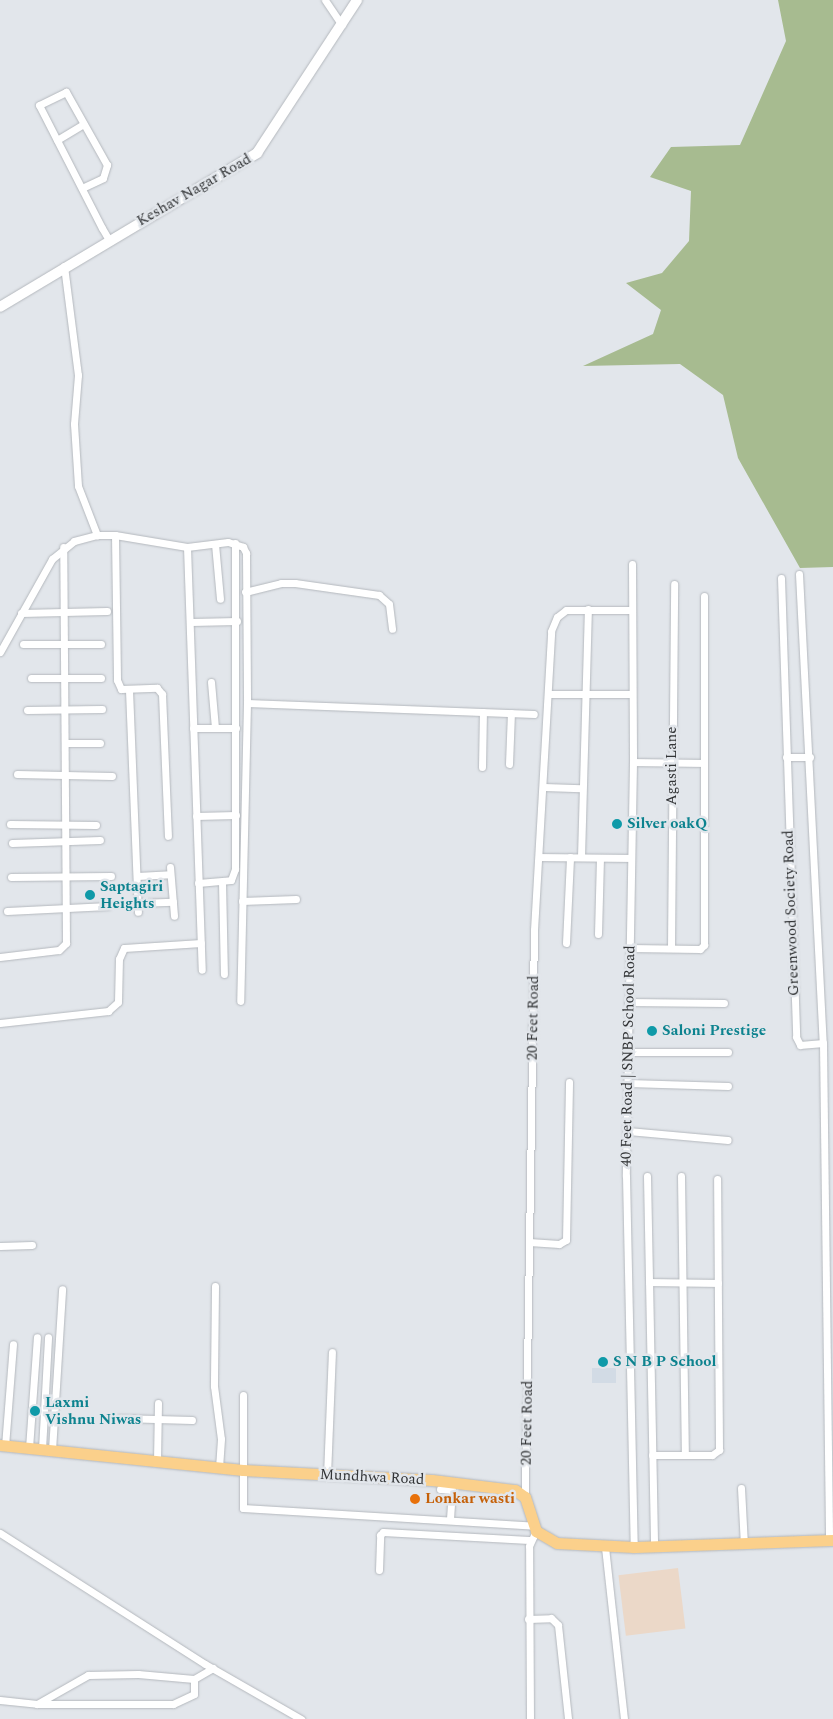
<!DOCTYPE html>
<html>
<head>
<meta charset="utf-8">
<style>
  body { margin:0 }
  #map { position:relative; width:833px; height:1719px; overflow:hidden; background:#e2e6eb; font-family:Spectral,serif }
  div>[style] { position:absolute }
  [style*='--x'] { left:calc(var(--x)*1px); top:calc(var(--y)*1px); width:calc(var(--w)*1px); rotate:calc(var(--a)*1deg) }
  .commercial>* { inset:0; background:#ebd8c8; transform-origin:0 0 }
  .built>* { inset:0; background:#d2dbe5; transform-origin:0 0 }
  .green>* { inset:0; background:#a7bb90 }
  .roads { filter:drop-shadow(0 0 1px #b4b8bd) drop-shadow(0 0 1px #b4b8bd) }
  .street>* { height:7px; margin:-3.5px; padding:0 3.5px; transform-origin:3.5px; border-radius:3.5px; background:#fff }
  .secondary>* { height:10px; margin:-5px; padding:0 5px; transform-origin:5px; border-radius:5px; background:#fff }
  .primary>* { height:11px; margin:-5.5px; padding:0 5.5px; transform-origin:5.5px; border-radius:5.5px; background:#fbd08b }
  .dots>* { width:14px; height:14px; translate:-50% -50%; box-sizing:border-box; border:2px solid #e2e6eb; border-radius:50% }
  span { translate:-50% -50%; white-space:nowrap; text-align:center; line-height:1.15; -webkit-text-stroke:5px #e2e6eb; paint-order:stroke }
  .street-label { font-size:15px; color:#323436 }
  .culture-label { font-size:15px; color:#0d838f; font-weight:700 }
  .left { translate:0 -50%; text-align:left }
  .food-label { font-size:15px; color:#c56008; font-weight:700 }
</style>
</head>
<body>
<div id="map">
  <div class="commercial">
    <i style="left:678px;top:1568px;width:61px;height:60px;rotate:83deg"></i>
  </div>
  <div class="built">
    <i style="left:592px;top:1368px;width:24px;height:15px"></i>
  </div>
  <div class="green">
    <i style="clip-path:polygon(778px 0,833px 0,833px 567px,800px 568px,738px 458px,723px 395px,680px 364px,583px 366px,653px 334px,661px 310px,626px 283px,662px 273px,689px 241px,691px 191px,650px 177px,671px 147px,740px 145px,786px 41px)"></i>
  </div>
  <div class="roads">
    <div class="street">
      <i style="--x:325;--y:0;--w:30;--a:56"></i>
      <i style="--x:57;--y:140;--w:31;--a:-31"></i>
      <i style="--x:82;--y:188;--w:23;--a:-25"></i>
      <i style="--x:103;--y:178;--w:14;--a:-73"></i>
      <i style="--x:107;--y:165;--w:84;--a:-119.3"></i>
      <i style="--x:66;--y:92;--w:30;--a:154"></i>
      <i style="--x:39;--y:105;--w:138;--a:62.9"></i>
      <i style="--x:102;--y:228;--w:14;--a:60"></i>
      <i style="--x:64;--y:266;--w:110;--a:82.7"></i>
      <i style="--x:78;--y:375;--w:49;--a:94.7"></i>
      <i style="--x:74;--y:424;--w:62;--a:86.3"></i>
      <i style="--x:78;--y:486;--w:53;--a:68.8"></i>
      <i style="--x:115;--y:535;--w:145;--a:89.2"></i>
      <i style="--x:117;--y:680;--w:10;--a:66"></i>
      <i style="--x:121;--y:689;--w:36;--a:-2"></i>
      <i style="--x:157;--y:688;--w:8;--a:50"></i>
      <i style="--x:162;--y:694;--w:142;--a:87.6"></i>
      <i style="--x:215;--y:544;--w:55;--a:84.8"></i>
      <i style="--x:187;--y:547;--w:423;--a:88"></i>
      <i style="--x:632;--y:564;--w:198;--a:89.7"></i>
      <i style="--x:633;--y:762;--w:414;--a:91"></i>
      <i style="--x:626;--y:1176;--w:371;--a:88.8"></i>
      <i style="--x:799;--y:574;--w:470;--a:87.1"></i>
      <i style="--x:823;--y:1043;--w:497;--a:89.3"></i>
      <i style="--x:781;--y:578;--w:459;--a:88.1"></i>
      <i style="--x:796;--y:1037;--w:9;--a:63"></i>
      <i style="--x:800;--y:1045;--w:23;--a:-5"></i>
      <i style="--x:245;--y:592;--w:37;--a:-14"></i>
      <i style="--x:281;--y:583;--w:14;--a:0"></i>
      <i style="--x:295;--y:583;--w:85;--a:8.1"></i>
      <i style="--x:379;--y:595;--w:13;--a:42"></i>
      <i style="--x:389;--y:604;--w:25;--a:83"></i>
      <i style="--x:21;--y:613;--w:86;--a:-1.3"></i>
      <i style="--x:191;--y:622;--w:46;--a:-1.2"></i>
      <i style="--x:23;--y:644;--w:78;--a:0"></i>
      <i style="--x:0;--y:652;--w:107;--a:-60.8"></i>
      <i style="--x:52;--y:559;--w:28;--a:-39"></i>
      <i style="--x:74;--y:541;--w:24;--a:-15"></i>
      <i style="--x:97;--y:535;--w:18;--a:0"></i>
      <i style="--x:115;--y:535;--w:73;--a:9.5"></i>
      <i style="--x:187;--y:547;--w:41;--a:-7"></i>
      <i style="--x:228;--y:542;--w:16;--a:18"></i>
      <i style="--x:243;--y:547;--w:7;--a:63"></i>
      <i style="--x:246;--y:553;--w:150;--a:89.6"></i>
      <i style="--x:247;--y:703;--w:298;--a:91.3"></i>
      <i style="--x:31;--y:678;--w:70;--a:0"></i>
      <i style="--x:211;--y:682;--w:46;--a:85"></i>
      <i style="--x:129;--y:690;--w:222;--a:87.7"></i>
      <i style="--x:548;--y:694;--w:84;--a:0"></i>
      <i style="--x:247;--y:703;--w:287;--a:2.2"></i>
      <i style="--x:27;--y:710;--w:75;--a:-0.8"></i>
      <i style="--x:193;--y:728;--w:43;--a:0"></i>
      <i style="--x:66;--y:743;--w:34;--a:0"></i>
      <i style="--x:786;--y:757;--w:24;--a:0"></i>
      <i style="--x:633;--y:762;--w:70;--a:0.8"></i>
      <i style="--x:509;--y:764;--w:51;--a:-87.8"></i>
      <i style="--x:482;--y:767;--w:55;--a:-89"></i>
      <i style="--x:17;--y:774;--w:95;--a:1.2"></i>
      <i style="--x:544;--y:787;--w:37;--a:2"></i>
      <i style="--x:196;--y:816;--w:40;--a:-1.4"></i>
      <i style="--x:10;--y:824;--w:86;--a:0.7"></i>
      <i style="--x:12;--y:843;--w:88;--a:-2"></i>
      <i style="--x:540;--y:857;--w:91;--a:0.6"></i>
      <i style="--x:581;--y:857;--w:248;--a:-88.4"></i>
      <i style="--x:170;--y:867;--w:49;--a:85.3"></i>
      <i style="--x:137;--y:876;--w:33;--a:-3"></i>
      <i style="--x:11;--y:877;--w:100;--a:-0.6"></i>
      <i style="--x:222;--y:882;--w:92;--a:88.8"></i>
      <i style="--x:198;--y:883;--w:33;--a:-5"></i>
      <i style="--x:231;--y:880;--w:12;--a:-70"></i>
      <i style="--x:235;--y:869;--w:326;--a:-90"></i>
      <i style="--x:242;--y:901;--w:54;--a:-2.1"></i>
      <i style="--x:137;--y:903;--w:36;--a:-2"></i>
      <i style="--x:7;--y:911;--w:101;--a:-2.8"></i>
      <i style="--x:598;--y:934;--w:76;--a:-88.5"></i>
      <i style="--x:566;--y:943;--w:86;--a:-87.3"></i>
      <i style="--x:630;--y:948;--w:70;--a:0.8"></i>
      <i style="--x:700;--y:949;--w:6;--a:-45"></i>
      <i style="--x:704;--y:945;--w:349;--a:-90"></i>
      <i style="--x:671;--y:948;--w:364;--a:-89.5"></i>
      <i style="--x:0;--y:957;--w:59;--a:-6.8"></i>
      <i style="--x:59;--y:950;--w:10;--a:-45"></i>
      <i style="--x:66;--y:943;--w:396;--a:-90.4"></i>
      <i style="--x:628;--y:1002;--w:96;--a:0.6"></i>
      <i style="--x:0;--y:1023;--w:109;--a:-6.3"></i>
      <i style="--x:108;--y:1011;--w:13;--a:-42"></i>
      <i style="--x:118;--y:1002;--w:43;--a:-88.7"></i>
      <i style="--x:119;--y:959;--w:12;--a:-66"></i>
      <i style="--x:124;--y:948;--w:77;--a:-3.7"></i>
      <i style="--x:629;--y:1052;--w:99;--a:0"></i>
      <i style="--x:628;--y:1083;--w:100;--a:1.7"></i>
      <i style="--x:628;--y:1131;--w:100;--a:5.1"></i>
      <i style="--x:647;--y:1176;--w:370;--a:88.9"></i>
      <i style="--x:681;--y:1176;--w:279;--a:89.2"></i>
      <i style="--x:529;--y:1242;--w:30;--a:4"></i>
      <i style="--x:559;--y:1244;--w:8;--a:-30"></i>
      <i style="--x:566;--y:1240;--w:158;--a:-88.9"></i>
      <i style="--x:0;--y:1246;--w:32;--a:-2"></i>
      <i style="--x:649;--y:1282;--w:69;--a:0.8"></i>
      <i style="--x:215;--y:1286;--w:100;--a:90.6"></i>
      <i style="--x:214;--y:1386;--w:53;--a:82.5"></i>
      <i style="--x:221;--y:1439;--w:28;--a:94"></i>
      <i style="--x:243;--y:1395;--w:113;--a:90"></i>
      <i style="--x:243;--y:1508;--w:292;--a:3.5"></i>
      <i style="--x:119;--y:1418;--w:73;--a:1.6"></i>
      <i style="--x:5;--y:1446;--w:102;--a:-85.5"></i>
      <i style="--x:29;--y:1448;--w:111;--a:-85.9"></i>
      <i style="--x:42;--y:1449;--w:112;--a:-86.9"></i>
      <i style="--x:52;--y:1450;--w:161;--a:-86.4"></i>
      <i style="--x:652;--y:1455;--w:60;--a:0"></i>
      <i style="--x:712;--y:1455;--w:9;--a:-36"></i>
      <i style="--x:719;--y:1450;--w:271;--a:-90.4"></i>
      <i style="--x:157;--y:1461;--w:58;--a:-89"></i>
      <i style="--x:327;--y:1475;--w:123;--a:-87.7"></i>
      <i style="--x:741;--y:1488;--w:57;--a:87"></i>
      <i style="--x:440;--y:1489;--w:12;--a:5"></i>
      <i style="--x:452;--y:1490;--w:30;--a:94"></i>
      <i style="--x:525;--y:1497;--w:567;--a:-89.09"></i>
      <i style="--x:534;--y:930;--w:299;--a:-86.7"></i>
      <i style="--x:551;--y:631;--w:15;--a:-67"></i>
      <i style="--x:557;--y:617;--w:11;--a:-38"></i>
      <i style="--x:566;--y:610;--w:66;--a:0"></i>
      <i style="--x:0;--y:1533;--w:243;--a:32.6"></i>
      <i style="--x:205;--y:1664;--w:111;--a:29.8"></i>
      <i style="--x:605;--y:1547;--w:173;--a:83.7"></i>
      <i style="--x:379;--y:1570;--w:35;--a:-88"></i>
      <i style="--x:380;--y:1535;--w:4;--a:-45"></i>
      <i style="--x:383;--y:1532;--w:146;--a:3.1"></i>
      <i style="--x:528;--y:1619;--w:23;--a:-2"></i>
      <i style="--x:551;--y:1618;--w:10;--a:45"></i>
      <i style="--x:558;--y:1625;--w:95;--a:83.9"></i>
      <i style="--x:0;--y:1700;--w:37;--a:6"></i>
      <i style="--x:37;--y:1704;--w:136;--a:0"></i>
      <i style="--x:173;--y:1704;--w:23;--a:-25"></i>
      <i style="--x:194;--y:1694;--w:15;--a:-90"></i>
      <i style="--x:37;--y:1704;--w:59;--a:-29.6"></i>
      <i style="--x:88;--y:1675;--w:50;--a:-1.1"></i>
      <i style="--x:138;--y:1674;--w:56;--a:5.1"></i>
      <i style="--x:194;--y:1679;--w:22;--a:-30"></i>
      <i style="--x:530;--y:1719;--w:173;--a:-90.3"></i>
      <i style="--x:529;--y:1546;--w:17;--a:-65"></i>
    </div>
    <div class="secondary">
      <i style="--x:0;--y:307;--w:300;--a:-30.9"></i>
      <i style="--x:257;--y:153;--w:183;--a:-56.8"></i>
    </div>
    <div class="primary">
      <i style="--x:0;--y:1445;--w:244;--a:5.9"></i>
      <i style="--x:243;--y:1470;--w:189;--a:3"></i>
      <i style="--x:432;--y:1480;--w:84;--a:6.9"></i>
      <i style="--x:515;--y:1490;--w:12;--a:35"></i>
      <i style="--x:525;--y:1497;--w:36;--a:72"></i>
      <i style="--x:536;--y:1531;--w:24;--a:30"></i>
      <i style="--x:557;--y:1543;--w:77;--a:3"></i>
      <i style="--x:634;--y:1547;--w:199;--a:-2"></i>
    </div>
  </div>
  <div class="dots">
    <i style="left:617px;top:824px;background:#0f9aa8"></i>
    <i style="left:90px;top:895px;background:#0f9aa8"></i>
    <i style="left:652px;top:1031px;background:#0f9aa8"></i>
    <i style="left:603px;top:1362px;background:#0f9aa8"></i>
    <i style="left:35px;top:1411px;background:#0f9aa8"></i>
    <i style="left:415px;top:1499px;background:#e8710a"></i>
  </div>
  <div class="street-label">
    <span style="left:194px;top:190px;rotate:-30deg">Keshav Nagar Road</span>
    <span style="left:672px;top:766px;rotate:-90deg">Agasti Lane</span>
    <span style="left:791px;top:913px;rotate:-92deg">Greenwood Society Road</span>
    <span style="left:533px;top:1018px;rotate:-89deg">20 Feet Road</span>
    <span style="left:628px;top:1056px;rotate:-89deg">40 Feet Road | SNBP School Road</span>
    <span style="left:527px;top:1423px;rotate:-89deg">20 Feet Road</span>
    <span style="left:372px;top:1477px;rotate:3deg">Mundhwa Road</span>
  </div>
  <div class="culture-label">
    <span class="left" style="left:627px;top:824px">Silver oakQ</span>
    <span class="left" style="left:100px;top:895px">Saptagiri<br>Heights</span>
    <span class="left" style="left:662px;top:1031px">Saloni Prestige</span>
    <span class="left" style="left:613px;top:1362px">S N B P School</span>
    <span class="left" style="left:45px;top:1411px">Laxmi<br>Vishnu Niwas</span>
  </div>
  <div class="food-label">
    <span class="left" style="left:425px;top:1499px">Lonkar wasti</span>
  </div>
</div>
</body>
</html>
